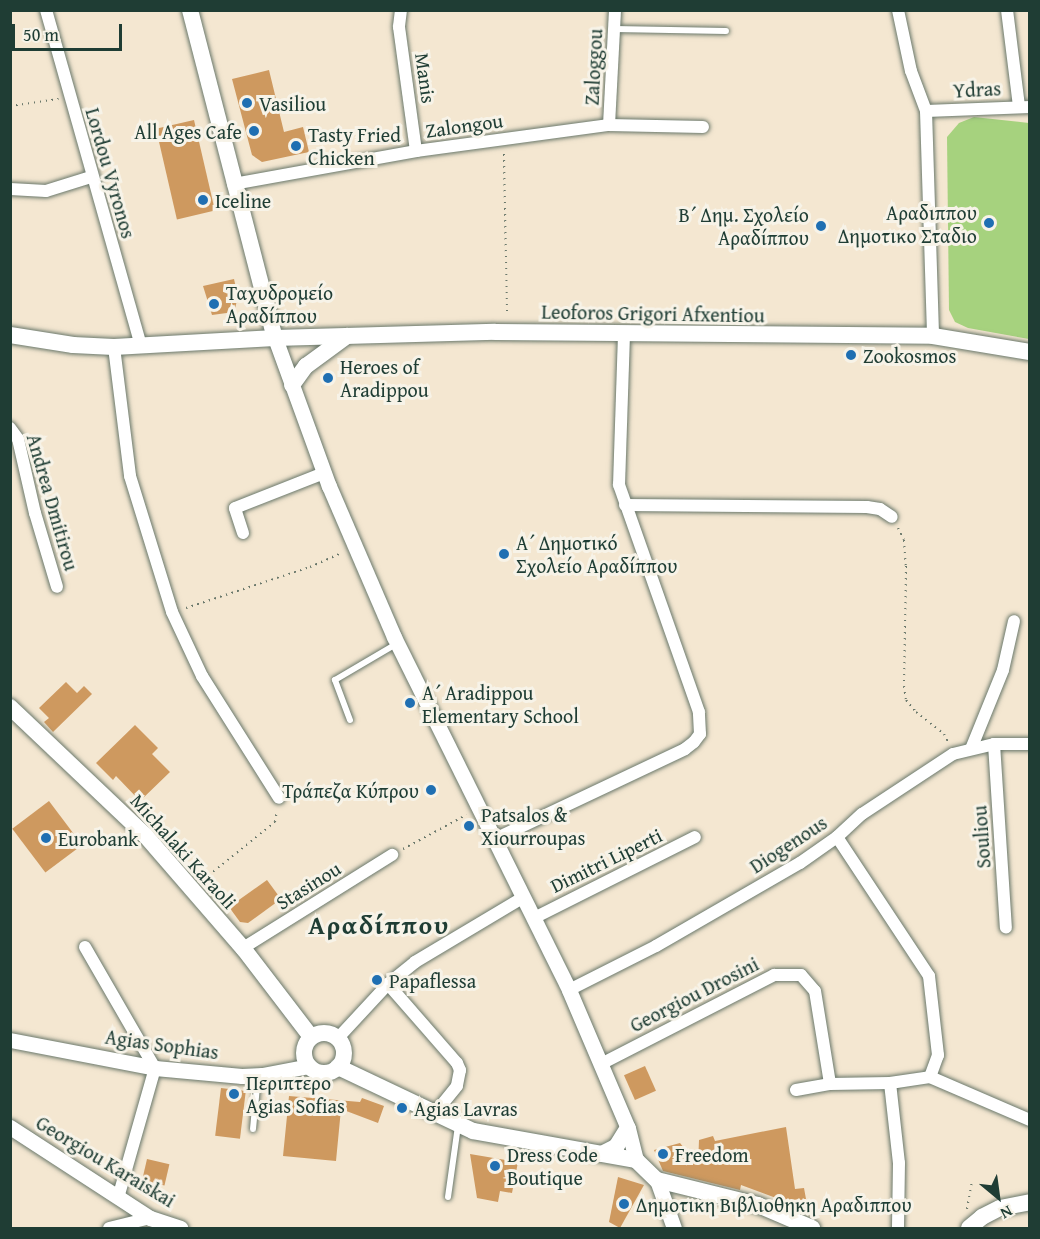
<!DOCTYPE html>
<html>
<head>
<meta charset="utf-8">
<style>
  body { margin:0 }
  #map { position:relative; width:1040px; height:1239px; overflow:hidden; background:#f4e7d1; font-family:"Gentium Book Plus",serif }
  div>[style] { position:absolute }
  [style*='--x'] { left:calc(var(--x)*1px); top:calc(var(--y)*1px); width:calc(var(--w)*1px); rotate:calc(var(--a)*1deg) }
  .green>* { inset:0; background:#a6d27e }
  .building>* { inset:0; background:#ce995f; transform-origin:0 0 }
  .path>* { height:2px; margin-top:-1px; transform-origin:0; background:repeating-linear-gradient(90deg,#6a786b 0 1.5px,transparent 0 6px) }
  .roads { filter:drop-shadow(0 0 2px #6a786b) drop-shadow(0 0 2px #6a786b) }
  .service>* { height:6px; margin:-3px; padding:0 3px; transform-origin:3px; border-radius:3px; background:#fff }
  .minor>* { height:12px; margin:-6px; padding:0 6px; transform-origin:6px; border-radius:6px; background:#fff }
  .tertiary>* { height:15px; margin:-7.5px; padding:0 7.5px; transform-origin:7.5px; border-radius:7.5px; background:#fff }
  .secondary>* { height:16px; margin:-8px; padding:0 8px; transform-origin:8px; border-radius:8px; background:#fff }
  .secondary>.ring { margin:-8px; padding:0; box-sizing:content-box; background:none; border:16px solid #fff; border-radius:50% }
  .dots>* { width:16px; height:16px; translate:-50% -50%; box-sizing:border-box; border:3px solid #f7f3e8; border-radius:50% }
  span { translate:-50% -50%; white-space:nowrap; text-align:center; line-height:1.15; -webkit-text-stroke:6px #f7f3e8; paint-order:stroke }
  .street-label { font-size:20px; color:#1f3d34 }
  .poi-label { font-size:20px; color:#1f3d34 }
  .left { translate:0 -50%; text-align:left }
  .right { translate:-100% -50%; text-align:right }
  .district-label { font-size:26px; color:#1f3d34; font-weight:700; letter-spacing:1.5px }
  .frame { position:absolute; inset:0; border:12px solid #1f3d34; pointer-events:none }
  .north { position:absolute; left:968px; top:1167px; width:60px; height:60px; -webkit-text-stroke:4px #f7f3e8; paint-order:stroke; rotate:151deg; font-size:16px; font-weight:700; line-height:24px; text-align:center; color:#1f3d34 }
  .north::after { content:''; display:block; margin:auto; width:21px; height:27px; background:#1f3d34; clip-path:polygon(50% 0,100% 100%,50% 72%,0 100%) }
  .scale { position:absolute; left:12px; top:24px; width:110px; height:27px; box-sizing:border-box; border:3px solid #1f3d34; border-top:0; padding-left:8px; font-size:18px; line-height:21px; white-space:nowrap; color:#1f3d34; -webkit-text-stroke:4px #f7f3e8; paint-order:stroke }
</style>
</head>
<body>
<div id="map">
  <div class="green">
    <i style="clip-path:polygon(974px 117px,1029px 123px,1029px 339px,968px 328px,955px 322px,949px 310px,947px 137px,959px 123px)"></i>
  </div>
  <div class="building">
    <i style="clip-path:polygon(269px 70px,284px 132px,303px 127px,309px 152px,262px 162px,252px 155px,232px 79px)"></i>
    <i style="left:194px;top:120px;width:93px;height:39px;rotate:77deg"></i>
    <i style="clip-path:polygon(234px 279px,238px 297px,234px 312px,212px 315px,203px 286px)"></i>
    <i style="clip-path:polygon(66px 682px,77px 693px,84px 686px,92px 694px,53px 732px,44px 722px,49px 718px,39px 708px)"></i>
    <i style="clip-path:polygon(135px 725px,158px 748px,152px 754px,170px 772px,140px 801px,116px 776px,113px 780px,96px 763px)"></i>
    <i style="left:49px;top:801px;width:55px;height:46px;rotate:53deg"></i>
    <i style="clip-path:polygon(267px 880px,281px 899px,248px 923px,240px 922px,229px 907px)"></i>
    <i style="left:645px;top:1066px;width:27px;height:23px;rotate:66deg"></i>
    <i style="left:221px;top:1088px;width:25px;height:48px;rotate:7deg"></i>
    <i style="clip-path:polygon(289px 1096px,360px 1102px,362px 1098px,384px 1106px,378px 1123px,341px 1109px,336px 1161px,283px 1156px)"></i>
    <i style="clip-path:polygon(786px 1127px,795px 1189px,804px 1188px,808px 1210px,741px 1185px,740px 1190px,663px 1171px,654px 1150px,680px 1143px,698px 1165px,699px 1140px,713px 1136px,715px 1141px)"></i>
    <i style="clip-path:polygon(470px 1154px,518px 1162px,512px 1193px,500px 1191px,498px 1202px,477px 1198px)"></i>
    <i style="left:147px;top:1159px;width:23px;height:22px;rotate:13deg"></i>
    <i style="clip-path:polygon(618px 1177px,644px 1185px,620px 1228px,609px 1222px)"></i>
  </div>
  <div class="path">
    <i style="--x:10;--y:106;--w:49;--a:-8.3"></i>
    <i style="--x:504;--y:154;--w:162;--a:88.9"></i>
    <i style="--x:898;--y:528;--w:13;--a:63"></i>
    <i style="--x:904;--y:540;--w:26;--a:86"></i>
    <i style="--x:906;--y:566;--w:120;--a:91"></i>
    <i style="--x:904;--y:686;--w:14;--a:82"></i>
    <i style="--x:906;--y:700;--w:16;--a:50"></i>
    <i style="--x:916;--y:712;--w:36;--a:38"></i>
    <i style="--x:944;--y:734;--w:9;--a:63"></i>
    <i style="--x:186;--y:608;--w:131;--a:-18.3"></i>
    <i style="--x:310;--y:567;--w:35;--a:-24"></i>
    <i style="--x:403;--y:849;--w:72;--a:-28.4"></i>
    <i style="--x:204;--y:879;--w:91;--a:-38.8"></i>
    <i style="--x:275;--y:822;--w:11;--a:-80"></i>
    <i style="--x:967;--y:1209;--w:27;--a:-80"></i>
  </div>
  <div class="roads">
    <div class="service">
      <i style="--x:614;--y:29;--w:112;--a:1"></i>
      <i style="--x:350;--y:720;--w:43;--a:-110.6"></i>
      <i style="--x:335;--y:680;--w:71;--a:-30.5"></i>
      <i style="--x:253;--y:1129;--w:53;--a:-84.6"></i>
      <i style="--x:448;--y:1197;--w:72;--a:-82"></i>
    </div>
    <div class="minor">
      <i style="--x:46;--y:10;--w:349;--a:74.2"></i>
      <i style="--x:401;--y:10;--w:17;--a:97"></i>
      <i style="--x:399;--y:27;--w:125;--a:82.2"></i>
      <i style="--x:898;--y:10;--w:62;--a:78"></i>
      <i style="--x:911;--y:71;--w:43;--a:69.4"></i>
      <i style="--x:926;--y:111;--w:225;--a:88.2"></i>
      <i style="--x:1007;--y:10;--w:97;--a:82.9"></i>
      <i style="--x:926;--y:111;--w:104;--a:-2.2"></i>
      <i style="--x:609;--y:125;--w:115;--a:-87"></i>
      <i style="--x:233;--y:184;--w:186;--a:-10.2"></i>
      <i style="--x:416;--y:151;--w:195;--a:-7.7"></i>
      <i style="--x:609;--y:125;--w:94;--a:1.2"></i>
      <i style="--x:10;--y:189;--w:36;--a:3"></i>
      <i style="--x:46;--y:191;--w:47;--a:-17.3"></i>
      <i style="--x:114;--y:347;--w:130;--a:82.9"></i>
      <i style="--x:130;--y:476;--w:142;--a:72.8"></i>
      <i style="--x:172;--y:612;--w:71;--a:64.9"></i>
      <i style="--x:202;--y:676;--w:144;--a:57.7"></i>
      <i style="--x:10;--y:428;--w:14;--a:54"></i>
      <i style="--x:18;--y:439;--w:76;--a:77.1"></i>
      <i style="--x:35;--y:513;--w:77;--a:73.4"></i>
      <i style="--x:625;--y:505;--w:242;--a:0.5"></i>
      <i style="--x:867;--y:507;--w:13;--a:9"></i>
      <i style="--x:880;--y:509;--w:14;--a:34"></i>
      <i style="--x:243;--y:533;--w:26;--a:-108"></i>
      <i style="--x:235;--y:508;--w:96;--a:-21.5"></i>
      <i style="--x:994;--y:744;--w:184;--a:86.3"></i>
      <i style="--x:971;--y:749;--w:85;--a:-67.9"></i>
      <i style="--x:1003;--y:670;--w:50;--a:-77.3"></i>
      <i style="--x:837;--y:837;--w:167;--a:56.5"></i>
      <i style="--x:929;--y:976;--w:80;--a:83.5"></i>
      <i style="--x:938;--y:1055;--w:23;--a:110"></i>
      <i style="--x:495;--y:839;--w:210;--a:-25.3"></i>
      <i style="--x:685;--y:749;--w:11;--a:-38"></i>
      <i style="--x:694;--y:742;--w:10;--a:-53"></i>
      <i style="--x:700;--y:734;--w:22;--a:-93"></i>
      <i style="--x:699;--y:712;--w:241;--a:-109.4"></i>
      <i style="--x:619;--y:485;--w:152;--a:-88.1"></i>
      <i style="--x:534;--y:918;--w:180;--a:-26.7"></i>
      <i style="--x:85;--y:947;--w:140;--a:60"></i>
      <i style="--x:155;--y:1068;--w:135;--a:105.9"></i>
      <i style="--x:243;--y:948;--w:176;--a:-32"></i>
      <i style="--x:388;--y:984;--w:105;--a:48.9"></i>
      <i style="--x:457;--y:1063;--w:8;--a:67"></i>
      <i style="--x:460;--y:1070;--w:16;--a:101"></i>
      <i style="--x:457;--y:1086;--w:36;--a:129"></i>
      <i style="--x:569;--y:990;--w:97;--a:-26.8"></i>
      <i style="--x:656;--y:946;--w:166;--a:-30"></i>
      <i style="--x:800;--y:863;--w:45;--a:-35.1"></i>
      <i style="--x:837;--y:837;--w:34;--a:-43"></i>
      <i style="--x:862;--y:814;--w:109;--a:-33.4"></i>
      <i style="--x:953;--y:754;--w:42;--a:-13.7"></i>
      <i style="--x:994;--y:744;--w:36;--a:0"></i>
      <i style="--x:338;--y:1038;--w:74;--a:-47.2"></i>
      <i style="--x:388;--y:984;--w:35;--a:-39"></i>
      <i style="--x:415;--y:962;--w:127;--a:-30.8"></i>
      <i style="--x:601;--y:1064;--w:195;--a:-27.2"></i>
      <i style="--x:774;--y:975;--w:27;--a:0"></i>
      <i style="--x:801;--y:975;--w:21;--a:49"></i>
      <i style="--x:815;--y:991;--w:94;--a:80.8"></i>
      <i style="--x:890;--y:1083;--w:81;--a:83.6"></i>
      <i style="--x:899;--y:1163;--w:65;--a:90.9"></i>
      <i style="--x:796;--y:1090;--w:35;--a:-10"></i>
      <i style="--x:830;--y:1084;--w:60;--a:-1"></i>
      <i style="--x:890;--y:1083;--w:40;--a:-8.5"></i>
      <i style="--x:930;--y:1077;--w:109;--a:23.3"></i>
      <i style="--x:109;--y:1228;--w:42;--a:-13.7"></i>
    </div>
    <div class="tertiary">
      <i style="--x:275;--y:338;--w:158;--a:70"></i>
      <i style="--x:329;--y:486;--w:164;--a:66.7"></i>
      <i style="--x:394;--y:637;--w:394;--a:63.6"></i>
      <i style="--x:569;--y:990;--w:150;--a:66.9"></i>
      <i style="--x:628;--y:1128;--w:33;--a:76"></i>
      <i style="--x:10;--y:1040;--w:148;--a:10.9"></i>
      <i style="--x:155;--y:1068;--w:87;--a:5.3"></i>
      <i style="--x:242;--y:1076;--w:20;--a:-3"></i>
      <i style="--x:262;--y:1075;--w:48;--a:-10.8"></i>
      <i style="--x:10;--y:1127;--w:167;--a:33"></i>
      <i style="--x:150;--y:1218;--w:32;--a:18"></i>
      <i style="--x:657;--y:1180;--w:51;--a:70.5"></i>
    </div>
    <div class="secondary">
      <i style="--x:190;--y:10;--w:339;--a:75.5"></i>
      <i style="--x:10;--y:335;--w:64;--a:9"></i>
      <i style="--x:73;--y:345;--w:41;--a:2.8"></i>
      <i style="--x:114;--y:347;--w:161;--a:-3.2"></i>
      <i style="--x:275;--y:338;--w:220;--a:-1.6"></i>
      <i style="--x:495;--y:332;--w:438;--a:0.5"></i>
      <i style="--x:933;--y:336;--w:98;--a:9.4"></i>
      <i style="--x:292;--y:385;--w:24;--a:-54"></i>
      <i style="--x:306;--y:366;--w:51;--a:-36.2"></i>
      <i style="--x:10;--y:707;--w:186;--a:43.5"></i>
      <i style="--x:145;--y:835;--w:150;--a:49.1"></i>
      <i style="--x:243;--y:948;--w:112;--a:52.6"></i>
      <i class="ring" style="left:304px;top:1033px;width:24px;height:24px"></i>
      <i style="--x:338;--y:1067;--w:149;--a:25.4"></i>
      <i style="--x:473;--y:1131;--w:166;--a:10.1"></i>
      <i style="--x:636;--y:1160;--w:29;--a:44"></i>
      <i style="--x:657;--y:1180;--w:104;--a:13.9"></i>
      <i style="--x:758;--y:1205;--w:59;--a:23.1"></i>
      <i style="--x:602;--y:1154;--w:16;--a:-27"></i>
      <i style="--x:616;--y:1147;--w:22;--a:-58"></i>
      <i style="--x:969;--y:1228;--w:17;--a:-40"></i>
      <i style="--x:982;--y:1217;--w:20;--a:-27"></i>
      <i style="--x:1000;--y:1208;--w:31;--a:-11"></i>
    </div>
  </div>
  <div class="dots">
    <i style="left:247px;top:103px;background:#1f6fb2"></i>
    <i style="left:254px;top:131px;background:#1f6fb2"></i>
    <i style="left:296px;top:146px;background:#1f6fb2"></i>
    <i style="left:203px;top:200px;background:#1f6fb2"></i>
    <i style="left:989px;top:223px;background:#1f6fb2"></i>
    <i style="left:821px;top:226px;background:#1f6fb2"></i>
    <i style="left:214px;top:304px;background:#1f6fb2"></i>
    <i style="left:851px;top:355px;background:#1f6fb2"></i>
    <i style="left:328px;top:378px;background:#1f6fb2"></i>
    <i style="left:504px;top:554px;background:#1f6fb2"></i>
    <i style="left:410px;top:703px;background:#1f6fb2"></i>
    <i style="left:431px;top:790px;background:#1f6fb2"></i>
    <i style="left:469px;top:826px;background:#1f6fb2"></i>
    <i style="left:46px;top:838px;background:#1f6fb2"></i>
    <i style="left:377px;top:980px;background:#1f6fb2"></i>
    <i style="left:234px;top:1094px;background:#1f6fb2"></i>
    <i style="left:402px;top:1108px;background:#1f6fb2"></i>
    <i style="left:663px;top:1154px;background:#1f6fb2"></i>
    <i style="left:495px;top:1166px;background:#1f6fb2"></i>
    <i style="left:624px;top:1204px;background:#1f6fb2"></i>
  </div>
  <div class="street-label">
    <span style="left:593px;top:67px;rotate:-87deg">Zaloggou</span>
    <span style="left:426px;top:78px;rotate:82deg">Manis</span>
    <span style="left:977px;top:89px;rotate:-3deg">Ydras</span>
    <span style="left:464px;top:125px;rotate:-8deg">Zalongou</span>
    <span style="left:111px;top:173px;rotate:74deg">Lordou Vyronos</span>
    <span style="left:653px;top:313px;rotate:1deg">Leoforos Grigori Afxentiou</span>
    <span style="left:53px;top:502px;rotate:74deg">Andrea Dmitirou</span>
    <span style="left:981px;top:837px;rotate:-94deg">Souliou</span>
    <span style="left:788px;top:844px;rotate:-33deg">Diogenous</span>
    <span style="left:184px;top:851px;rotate:48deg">Michalaki Karaoli</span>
    <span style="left:606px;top:860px;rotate:-26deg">Dimitri Liperti</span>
    <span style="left:308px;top:885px;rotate:-32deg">Stasinou</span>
    <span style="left:694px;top:994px;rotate:-27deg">Georgiou Drosini</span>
    <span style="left:162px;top:1044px;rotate:8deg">Agias Sophias</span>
    <span style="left:106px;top:1161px;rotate:31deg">Georgiou Karaiskai</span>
  </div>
  <div class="poi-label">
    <span class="left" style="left:259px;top:103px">Vasiliou</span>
    <span class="right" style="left:242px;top:131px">All Ages Cafe</span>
    <span class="left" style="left:308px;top:146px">Tasty Fried<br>Chicken</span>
    <span class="left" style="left:215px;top:200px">Iceline</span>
    <span class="right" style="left:977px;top:224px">Αραδιππου<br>Δημοτικο Σταδιο</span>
    <span class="right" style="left:809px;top:226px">Β´ Δημ. Σχολείο<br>Αραδίππου</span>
    <span class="left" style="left:226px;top:304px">Ταχυδρομείο<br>Αραδίππου</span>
    <span class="left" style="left:863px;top:355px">Zookosmos</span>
    <span class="left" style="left:340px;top:378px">Heroes of<br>Aradippou</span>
    <span class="left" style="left:516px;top:554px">Α´ Δημοτικό<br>Σχολείο Αραδίππου</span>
    <span class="left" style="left:422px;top:704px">A´ Aradippou<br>Elementary School</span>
    <span class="right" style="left:419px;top:790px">Τράπεζα Κύπρου</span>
    <span class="left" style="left:481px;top:826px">Patsalos &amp;<br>Xiourroupas</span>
    <span class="left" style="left:58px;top:838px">Eurobank</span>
    <span class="left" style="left:389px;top:980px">Papaflessa</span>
    <span class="left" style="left:246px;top:1094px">Περιπτερο<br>Agias Sofias</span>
    <span class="left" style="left:414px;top:1108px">Agias Lavras</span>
    <span class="left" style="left:507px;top:1166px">Dress Code<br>Boutique</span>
    <span class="left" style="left:675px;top:1154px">Freedom</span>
    <span class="left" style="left:636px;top:1204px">Δημοτικη Βιβλιοθηκη Αραδιππου</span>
  </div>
  <div class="district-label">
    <span style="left:379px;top:925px">Αραδίππου</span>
  </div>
  <div class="frame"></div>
  <div class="north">N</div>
  <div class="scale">50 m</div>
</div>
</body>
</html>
